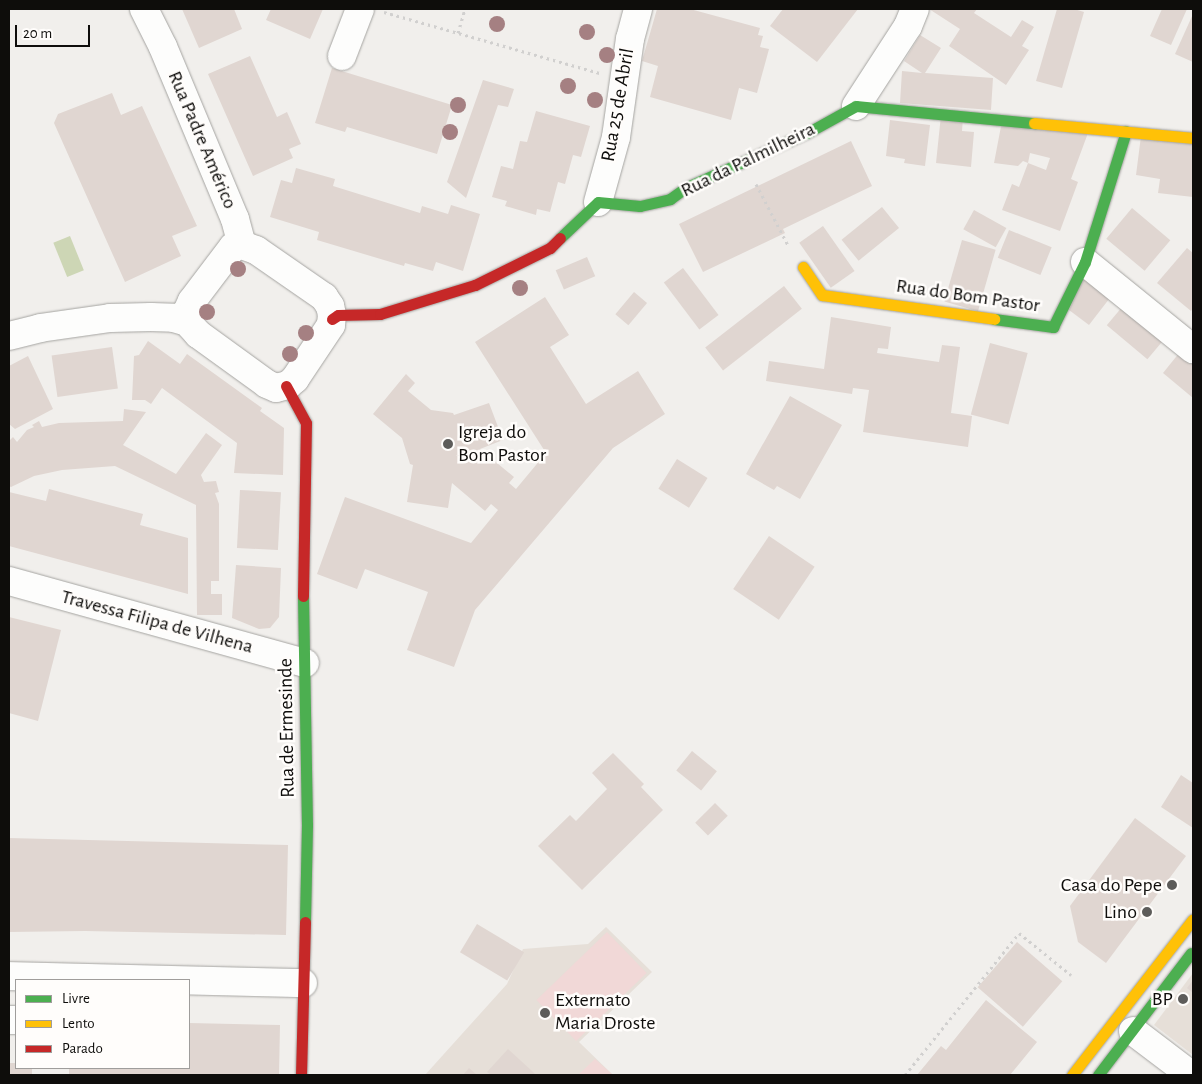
<!DOCTYPE html>
<html>
<head>
<meta charset="utf-8">
<style>
  body { margin:0 }
  #map { position:relative; width:1202px; height:1084px; overflow:hidden; background:#f1efec; font-family:"Alegreya Sans",sans-serif }
  div>[style] { position:absolute }
  [style*='--x'] { left:calc(var(--x)*1px); top:calc(var(--y)*1px); width:calc(var(--w)*1px); rotate:calc(var(--a)*1deg) }
  .built>* { inset:0; background:#e6dfd8 }
  .green>* { inset:0; background:#f1d8d7; transform-origin:0 0 }
  .water>* { inset:0; background:#cdd6b5; transform-origin:0 0 }
  .building>* { inset:0; background:#e0d6d1; transform-origin:0 0 }
  .path>* { height:3px; margin-top:-1.5px; transform-origin:0; background:repeating-linear-gradient(90deg,#d1d0cf 0 2.5px,transparent 0 6.5px) }
  .roads { filter:drop-shadow(0 0 1px #a5a4a1) drop-shadow(0 0 1px #a5a4a1) }
  .street>* { height:28px; margin:-14px; padding:0 14px; transform-origin:14px; border-radius:14px; background:#fdfdfc }
  .fast>* { height:11px; margin:-5.5px; padding:0 5.5px; transform-origin:5.5px; border-radius:5.5px; background:#4caf50 }
  .slow>* { height:11px; margin:-5.5px; padding:0 5.5px; transform-origin:5.5px; border-radius:5.5px; background:#ffc107 }
  .jam>* { height:11px; margin:-5.5px; padding:0 5.5px; transform-origin:5.5px; border-radius:5.5px; background:#c62828 }
  .trees>* { width:16px; height:16px; margin:-8px; border-radius:50%; background:#a58082 }
  .dots>* { width:14px; height:14px; translate:-50% -50%; box-sizing:border-box; border:2px solid #fffdfb; border-radius:50% }
  span { translate:-50% -50%; white-space:nowrap; text-align:center; line-height:1.15; -webkit-text-stroke:5px #fffdfb; paint-order:stroke }
  .street-label { font-size:20px; color:#0e0d0b }
  .poi-label { font-size:20px; color:#0e0d0b }
  .left { translate:0 -50%; text-align:left }
  .right { translate:-100% -50%; text-align:right }
  .frame { position:absolute; inset:0; border:10px solid #0e0d0b; pointer-events:none }
  .legend { position:absolute; left:15px; top:979px; width:175px; height:90px; box-sizing:border-box; background:#fffdfb; border:1px solid #9f9d9b; margin:0; padding:6px 9px; list-style:none; font-size:15px; color:#0e0d0b }
  .legend li { display:flex; align-items:center; gap:10px; height:25px }
  .legend b { width:25px; border:1px solid #9f9d9b }
  .scale { position:absolute; left:15px; top:25px; width:75px; height:22px; box-sizing:border-box; border:2px solid #0e0d0b; border-top:0; padding-left:6px; font-size:15px; line-height:18px; white-space:nowrap; color:#0e0d0b; -webkit-text-stroke:4px #fffdfb; paint-order:stroke }
</style>
</head>
<body>
<div id="map">
  <div class="built">
    <i style="clip-path:polygon(606px 927px,652px 972px,579px 1042px,613px 1075px,425px 1075px,507px 984px,523px 949px,588px 944px)"></i>
    <i style="clip-path:polygon(1193px 973px,1193px 1055px,1154px 1025px)"></i>
  </div>
  <div class="green">
    <i style="left:607px;top:932px;width:57px;height:98px;rotate:46deg"></i>
    <i style="clip-path:polygon(595px 1059px,613px 1075px,578px 1075px)"></i>
  </div>
  <div class="water">
    <i style="left:70px;top:236px;width:37px;height:18px;rotate:68deg"></i>
  </div>
  <div class="building">
    <i style="clip-path:polygon(182px 9px,234px 9px,242px 29px,199px 48px)"></i>
    <i style="clip-path:polygon(271px 9px,323px 9px,310px 39px,266px 20px)"></i>
    <i style="clip-path:polygon(657px 9px,690px 9px,760px 28px,758px 35px,763px 36px,760px 47px,769px 49px,757px 93px,739px 88px,731px 120px,650px 97px,658px 66px,642px 61px)"></i>
    <i style="clip-path:polygon(783px 9px,858px 9px,817px 62px,770px 26px)"></i>
    <i style="clip-path:polygon(929px 9px,977px 9px,974px 13px,1011px 37px,1022px 20px,1034px 27px,1022px 46px,1029px 50px,1006px 85px,949px 46px,960px 29px)"></i>
    <i style="clip-path:polygon(1057px 9px,1074px 9px,1084px 12px,1062px 88px,1036px 81px)"></i>
    <i style="clip-path:polygon(1162px 9px,1187px 9px,1171px 45px,1150px 36px)"></i>
    <i style="clip-path:polygon(1193px 14px,1193px 62px,1175px 54px)"></i>
    <i style="clip-path:polygon(920px 35px,941px 48px,925px 73px,993px 78px,991px 110px,900px 103px,902px 71px,922px 73px,904px 61px)"></i>
    <i style="clip-path:polygon(250px 56px,277px 117px,287px 112px,301px 144px,289px 149px,293px 158px,253px 176px,208px 74px)"></i>
    <i style="clip-path:polygon(332px 68px,452px 105px,437px 154px,347px 127px,345px 132px,315px 123px)"></i>
    <i style="clip-path:polygon(483px 80px,514px 89px,508px 107px,498px 105px,466px 198px,447px 182px)"></i>
    <i style="clip-path:polygon(112px 93px,121px 115px,142px 106px,197px 226px,172px 236px,181px 256px,125px 282px,54px 123px,58px 114px)"></i>
    <i style="clip-path:polygon(536px 111px,590px 126px,581px 157px,573px 155px,565px 184px,558px 182px,550px 212px,537px 209px,536px 215px,505px 206px,507px 201px,492px 197px,501px 166px,513px 169px,520px 141px,527px 142px)"></i>
    <i style="clip-path:polygon(941px 115px,963px 117px,962px 131px,974px 132px,971px 167px,936px 163px)"></i>
    <i style="clip-path:polygon(890px 120px,930px 125px,925px 166px,904px 163px,905px 159px,886px 156px)"></i>
    <i style="clip-path:polygon(evenodd,1002px 121px,1088px 133px,1071px 179px,1078px 182px,1060px 231px,1002px 210px,1012px 184px,1019px 187px,1028px 163px,1023px 161px,1018px 166px,994px 163px,1002px 121px,1030px 153px,1050px 158px,1046px 170px,1028px 163px,1030px 153px)"></i>
    <i style="clip-path:polygon(1141px 136px,1193px 143px,1193px 197px,1158px 193px,1160px 179px,1136px 175px)"></i>
    <i style="clip-path:polygon(851px 141px,872px 186px,783px 229px,785px 233px,703px 272px,679px 224px)"></i>
    <i style="clip-path:polygon(296px 168px,335px 179px,333px 186px,420px 213px,422px 206px,448px 214px,451px 205px,480px 214px,463px 271px,436px 262px,433px 271px,405px 263px,404px 266px,317px 240px,319px 232px,270px 217px,281px 180px,292px 183px)"></i>
    <i style="left:882px;top:207px;width:27px;height:52px;rotate:51deg"></i>
    <i style="left:1132px;top:208px;width:50px;height:40px;rotate:40deg"></i>
    <i style="left:974px;top:210px;width:37px;height:22px;rotate:29deg"></i>
    <i style="left:823px;top:226px;width:55px;height:29px;rotate:55deg"></i>
    <i style="left:1009px;top:230px;width:46px;height:30px;rotate:22deg"></i>
    <i style="left:962px;top:240px;width:35px;height:64px;rotate:16deg"></i>
    <i style="clip-path:polygon(1187px 248px,1193px 253px,1193px 308px,1191px 311px,1157px 283px)"></i>
    <i style="left:587px;top:257px;width:21px;height:34px;rotate:67deg"></i>
    <i style="clip-path:polygon(1088px 267px,1116px 290px,1089px 325px,1069px 310px)"></i>
    <i style="left:683px;top:268px;width:59px;height:24px;rotate:53deg"></i>
    <i style="left:784px;top:286px;width:29px;height:100px;rotate:52deg"></i>
    <i style="left:634px;top:292px;width:17px;height:29px;rotate:40deg"></i>
    <i style="clip-path:polygon(545px 297px,569px 335px,550px 347px,586px 404px,638px 371px,665px 414px,613px 448px,475px 610px,454px 667px,407px 650px,428px 592px,365px 569px,357px 589px,317px 574px,345px 497px,471px 543px,498px 510px,491px 504px,485px 511px,452px 483px,448px 508px,407px 502px,413px 465px,410px 464px,402px 438px,373px 414px,406px 374px,415px 383px,408px 391px,431px 410px,453px 413px,454px 415px,489px 403px,503px 440px,480px 449px,514px 477px,509px 483px,516px 489px,546px 453px,475px 342px)"></i>
    <i style="left:1128px;top:300px;width:53px;height:33px;rotate:40deg"></i>
    <i style="clip-path:polygon(831px 317px,891px 327px,888px 349px,878px 348px,877px 353px,939px 362px,942px 345px,960px 347px,951px 413px,972px 416px,968px 447px,863px 432px,869px 390px,853px 388px,852px 394px,766px 381px,769px 361px,824px 369px)"></i>
    <i style="clip-path:polygon(148px 341px,180px 364px,187px 354px,262px 408px,260px 411px,284px 428px,283px 475px,234px 473px,237px 443px,162px 388px,151px 404px,145px 400px,132px 400px,134px 356px,139px 355px)"></i>
    <i style="left:990px;top:343px;width:39px;height:74px;rotate:15deg"></i>
    <i style="left:112px;top:347px;width:42px;height:61px;rotate:82deg"></i>
    <i style="clip-path:polygon(1184px 347px,1193px 355px,1193px 398px,1163px 373px)"></i>
    <i style="clip-path:polygon(28px 356px,53px 409px,15px 429px,9px 424px,9px 366px)"></i>
    <i style="clip-path:polygon(790px 396px,842px 425px,800px 499px,777px 486px,774px 490px,746px 474px)"></i>
    <i style="clip-path:polygon(124px 409px,146px 412px,123px 445px,176px 474px,206px 433px,222px 445px,201px 475px,204px 482px,216px 481px,219px 492px,215px 493px,219px 504px,219px 581px,211px 581px,211px 594px,222px 594px,222px 615px,197px 615px,196px 505px,115px 466px,62px 470px,34px 476px,11px 487px,9px 486px,9px 441px,13px 437px,17px 442px,27px 430px,34px 427px,32px 425px,39px 421px,42px 427px,59px 423px,123px 421px)"></i>
    <i style="left:677px;top:459px;width:36px;height:35px;rotate:32deg"></i>
    <i style="clip-path:polygon(49px 489px,143px 514px,140px 525px,188px 538px,188px 594px,9px 546px,9px 492px,46px 501px)"></i>
    <i style="left:240px;top:490px;width:41px;height:58px;rotate:3deg"></i>
    <i style="left:769px;top:536px;width:55px;height:64px;rotate:34deg"></i>
    <i style="clip-path:polygon(236px 565px,281px 568px,279px 617px,270px 628px,259px 629px,232px 618px)"></i>
    <i style="clip-path:polygon(9px 617px,61px 630px,38px 721px,9px 713px)"></i>
    <i style="left:692px;top:751px;width:32px;height:25px;rotate:39deg"></i>
    <i style="clip-path:polygon(613px 753px,644px 784px,641px 787px,663px 810px,582px 890px,538px 846px,570px 815px,576px 821px,607px 789px,592px 773px)"></i>
    <i style="clip-path:polygon(1181px 775px,1193px 783px,1193px 828px,1161px 807px)"></i>
    <i style="left:715px;top:803px;width:18px;height:28px;rotate:45deg"></i>
    <i style="clip-path:polygon(1135px 818px,1186px 856px,1106px 963px,1078px 942px,1070px 906px)"></i>
    <i style="clip-path:polygon(9px 838px,288px 845px,286px 935px,85px 931px,9px 932px)"></i>
    <i style="left:477px;top:924px;width:55px;height:33px;rotate:31deg"></i>
    <i style="left:1017px;top:942px;width:60px;height:60px;rotate:41deg"></i>
    <i style="clip-path:polygon(1193px 980px,1193px 993px,1187px 988px)"></i>
    <i style="clip-path:polygon(986px 1000px,1037px 1042px,1010px 1075px,917px 1075px,941px 1046px,946px 1050px)"></i>
    <i style="clip-path:polygon(189px 1023px,280px 1025px,279px 1075px,69px 1075px,69px 1068px,189px 1068px)"></i>
    <i style="clip-path:polygon(508px 1049px,532px 1071px,536px 1075px,491px 1075px,487px 1072px)"></i>
    <i style="clip-path:polygon(9px 1063px,16px 1063px,16px 1068px,32px 1068px,32px 1075px,9px 1075px)"></i>
    <i style="clip-path:polygon(469px 1068px,477px 1075px,463px 1075px)"></i>
  </div>
  <div class="path">
    <i style="--x:384;--y:12;--w:224;--a:15.8"></i>
    <i style="--x:458;--y:33;--w:25;--a:-74"></i>
    <i style="--x:756;--y:184;--w:71;--a:62.4"></i>
    <i style="--x:905;--y:1075;--w:182;--a:-51.2"></i>
    <i style="--x:1019;--y:933;--w:67;--a:38.9"></i>
  </div>
  <div class="roads">
    <div class="street">
      <i style="--x:144;--y:9;--w:42;--a:63.4"></i>
      <i style="--x:163;--y:47;--w:186;--a:67.3"></i>
      <i style="--x:235;--y:219;--w:27;--a:75"></i>
      <i style="--x:342;--y:56;--w:50;--a:-69"></i>
      <i style="--x:856;--y:106;--w:95;--a:-57"></i>
      <i style="--x:908;--y:26;--w:18;--a:-68"></i>
      <i style="--x:598;--y:202;--w:67;--a:-74.5"></i>
      <i style="--x:616;--y:137;--w:99;--a:-81.9"></i>
      <i style="--x:630;--y:39;--w:31;--a:-75"></i>
      <i style="--x:242;--y:245;--w:15;--a:20"></i>
      <i style="--x:256;--y:250;--w:83;--a:34.7"></i>
      <i style="--x:324;--y:297;--w:11;--a:56"></i>
      <i style="--x:330;--y:306;--w:9;--a:77"></i>
      <i style="--x:332;--y:315;--w:10;--a:96"></i>
      <i style="--x:331;--y:325;--w:65;--a:123.7"></i>
      <i style="--x:295;--y:379;--w:9;--a:139"></i>
      <i style="--x:288;--y:385;--w:12;--a:166"></i>
      <i style="--x:276;--y:388;--w:10;--a:-156"></i>
      <i style="--x:267;--y:384;--w:85;--a:-144.1"></i>
      <i style="--x:198;--y:334;--w:11;--a:-131"></i>
      <i style="--x:191;--y:326;--w:15;--a:-106"></i>
      <i style="--x:187;--y:312;--w:12;--a:-66"></i>
      <i style="--x:192;--y:301;--w:68;--a:-52.8"></i>
      <i style="--x:233;--y:247;--w:9;--a:-13"></i>
      <i style="--x:1085;--y:262;--w:139;--a:38.9"></i>
      <i style="--x:9;--y:336;--w:32;--a:-14"></i>
      <i style="--x:40;--y:328;--w:71;--a:-8.1"></i>
      <i style="--x:110;--y:318;--w:41;--a:-1.4"></i>
      <i style="--x:151;--y:317;--w:23;--a:2"></i>
      <i style="--x:174;--y:318;--w:17;--a:17"></i>
      <i style="--x:9;--y:581;--w:307;--a:15.5"></i>
      <i style="--x:9;--y:976;--w:294;--a:1.4"></i>
      <i style="--x:9;--y:1020;--w:7;--a:0"></i>
      <i style="--x:1133;--y:1031;--w:73;--a:37.2"></i>
    </div>
    <div class="fast">
      <i style="--x:560;--y:238;--w:52;--a:-43.5"></i>
      <i style="--x:598;--y:202;--w:42;--a:5.4"></i>
      <i style="--x:640;--y:206;--w:31;--a:-13"></i>
      <i style="--x:670;--y:199;--w:19;--a:-36"></i>
      <i style="--x:685;--y:188;--w:134;--a:-24.3"></i>
      <i style="--x:807;--y:133;--w:56;--a:-28.9"></i>
      <i style="--x:856;--y:106;--w:179;--a:5.5"></i>
      <i style="--x:994;--y:319;--w:60;--a:7.7"></i>
      <i style="--x:1053;--y:327;--w:72;--a:-63.8"></i>
      <i style="--x:1085;--y:262;--w:137;--a:-72.6"></i>
      <i style="--x:303;--y:596;--w:229;--a:89"></i>
      <i style="--x:307;--y:825;--w:97;--a:91.2"></i>
      <i style="--x:1098;--y:1075;--w:153;--a:-52.7"></i>
    </div>
    <div class="slow">
      <i style="--x:1034;--y:123;--w:160;--a:5.4"></i>
      <i style="--x:803;--y:267;--w:34;--a:56"></i>
      <i style="--x:822;--y:295;--w:174;--a:7.9"></i>
      <i style="--x:1072;--y:1075;--w:197;--a:-52.2"></i>
    </div>
    <div class="jam">
      <i style="--x:332;--y:319;--w:7;--a:-34"></i>
      <i style="--x:338;--y:315;--w:42;--a:-1.4"></i>
      <i style="--x:380;--y:314;--w:99;--a:-17"></i>
      <i style="--x:475;--y:285;--w:84;--a:-26.3"></i>
      <i style="--x:550;--y:248;--w:14;--a:-45"></i>
      <i style="--x:286;--y:386;--w:42;--a:61.6"></i>
      <i style="--x:306;--y:423;--w:173;--a:91"></i>
      <i style="--x:301;--y:1075;--w:153;--a:-88.5"></i>
    </div>
  </div>
  <div class="trees">
    <i style="left:497px;top:24px"></i>
    <i style="left:587px;top:32px"></i>
    <i style="left:607px;top:55px"></i>
    <i style="left:568px;top:86px"></i>
    <i style="left:595px;top:100px"></i>
    <i style="left:458px;top:105px"></i>
    <i style="left:450px;top:132px"></i>
    <i style="left:238px;top:269px"></i>
    <i style="left:520px;top:288px"></i>
    <i style="left:207px;top:312px"></i>
    <i style="left:306px;top:333px"></i>
    <i style="left:290px;top:354px"></i>
  </div>
  <div class="dots">
    <i style="left:448px;top:444px;background:#5d5c5a"></i>
    <i style="left:1172px;top:885px;background:#5d5c5a"></i>
    <i style="left:1147px;top:912px;background:#5d5c5a"></i>
    <i style="left:1183px;top:999px;background:#5d5c5a"></i>
    <i style="left:545px;top:1013px;background:#5d5c5a"></i>
  </div>
  <div class="street-label">
    <span style="left:618px;top:105px;rotate:-80deg">Rua 25 de Abril</span>
    <span style="left:202px;top:140px;rotate:67deg">Rua Padre Américo</span>
    <span style="left:748px;top:160px;rotate:-26deg">Rua da Palmilheira</span>
    <span style="left:968px;top:296px;rotate:8deg">Rua do Bom Pastor</span>
    <span style="left:157px;top:622px;rotate:15deg">Travessa Filipa de Vilhena</span>
    <span style="left:287px;top:728px;rotate:-91deg">Rua de Ermesinde</span>
  </div>
  <div class="poi-label">
    <span class="left" style="left:458px;top:444px">Igreja do<br>Bom Pastor</span>
    <span class="right" style="left:1162px;top:885px">Casa do Pepe</span>
    <span class="right" style="left:1137px;top:912px">Lino</span>
    <span class="right" style="left:1173px;top:999px">BP</span>
    <span class="left" style="left:555px;top:1012px">Externato<br>Maria Droste</span>
  </div>
  <div class="frame"></div>
  <ul class="legend">
  <li><b style="height:6px;background:#4caf50"></b>Livre</li>
  <li><b style="height:6px;background:#ffc107"></b>Lento</li>
  <li><b style="height:6px;background:#c62828"></b>Parado</li>
  </ul>
  <div class="scale">20 m</div>
</div>
</body>
</html>
